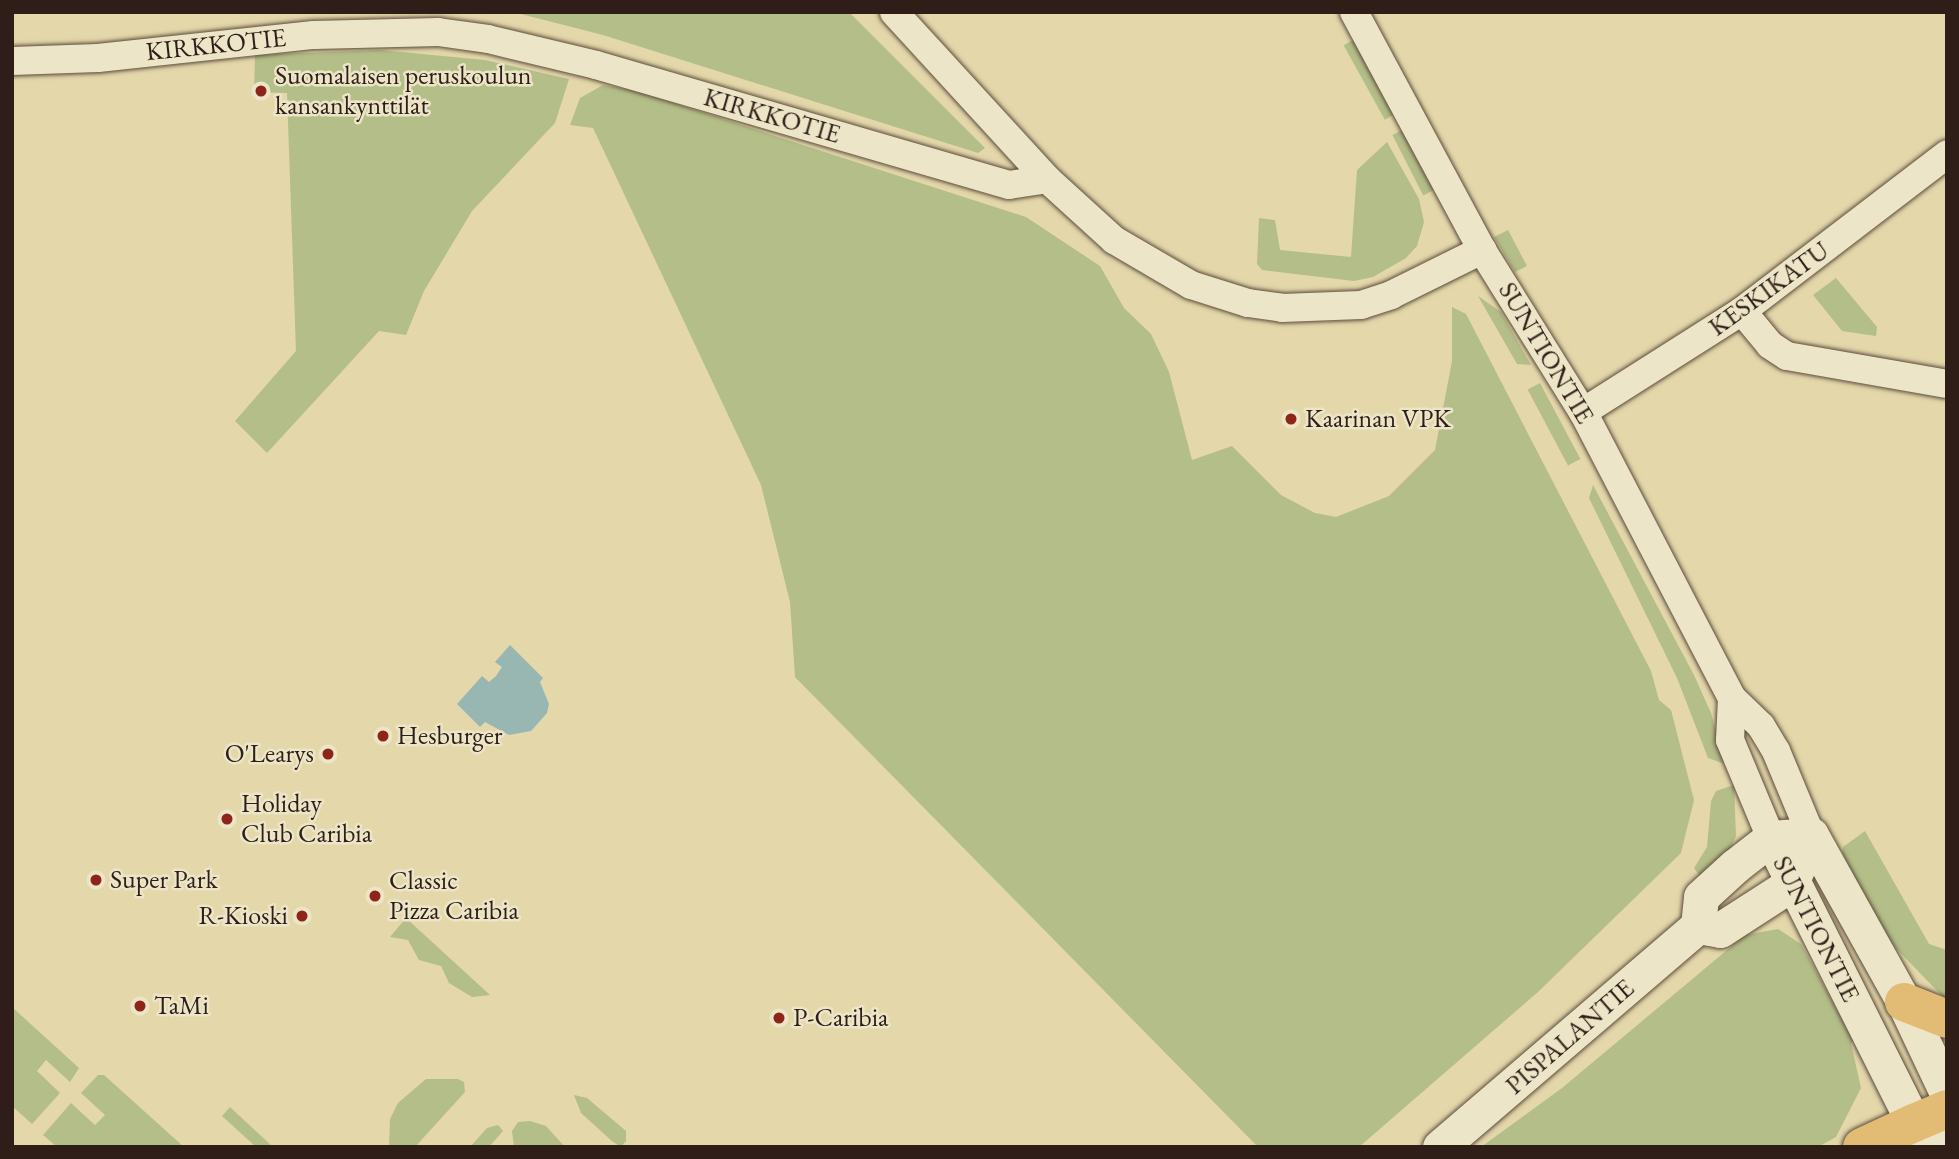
<!DOCTYPE html>
<html>
<head>
<meta charset="utf-8">
<style>
  body { margin:0 }
  #map { position:relative; width:1959px; height:1159px; overflow:hidden; background:#e4d7aa; font-family:"EB Garamond",serif }
  div>[style] { position:absolute }
  [style*='--x'] { left:calc(var(--x)*1px); top:calc(var(--y)*1px); width:calc(var(--w)*1px); rotate:calc(var(--a)*1deg) }
  .green>* { inset:0; background:#b4be88; transform-origin:0 0 }
  .water>* { inset:0; background:#98b7b2 }
  .roads { filter:drop-shadow(0 0 2px #5c4c3c) drop-shadow(0 0 2px #5c4c3c) }
  .minor>* { height:28px; margin:-14px; padding:0 14px; transform-origin:14px; border-radius:14px; background:#ede5c8 }
  .tertiary>* { height:35px; margin:-17.5px; padding:0 17.5px; transform-origin:17.5px; border-radius:17.5px; background:#ede5c8 }
  .primary>* { height:38px; margin:-19px; padding:0 19px; transform-origin:19px; border-radius:19px; background:#e2bc75 }
  .trunk>* { height:38px; margin:-19px; padding:0 19px; transform-origin:19px; border-radius:19px; background:#e2bc75 }
  .dots>* { width:19px; height:19px; translate:-50% -50%; box-sizing:border-box; border:4px solid #ede5c8; border-radius:50% }
  span { translate:-50% -50%; white-space:nowrap; text-align:center; line-height:1.15; -webkit-text-stroke:5px #ede5c8; paint-order:stroke }
  .street-label { font-size:26px; color:#2e1e17 }
  .poi-label { font-size:26px; color:#2e1e17 }
  .left { translate:0 -50%; text-align:left }
  .right { translate:-100% -50%; text-align:right }
  .frame { position:absolute; inset:0; border:14px solid #2e1e17; pointer-events:none }
</style>
</head>
<body>
<div id="map">
  <div class="green">
    <i style="clip-path:polygon(513px 12px,849px 12px,985px 148px,978px 153px,603px 35px)"></i>
    <i style="left:1355px;top:39px;width:85px;height:13px;rotate:61deg"></i>
    <i style="clip-path:polygon(380px 50px,485px 60px,569px 79px,555px 123px,472px 211px,424px 291px,406px 335px,379px 331px,267px 453px,235px 421px,296px 351px,287px 93px,254px 92px,255px 55px)"></i>
    <i style="clip-path:polygon(603px 85px,636px 91px,1026px 217px,1100px 266px,1124px 308px,1151px 334px,1169px 372px,1192px 460px,1232px 446px,1281px 495px,1315px 513px,1336px 517px,1389px 496px,1435px 450px,1452px 361px,1452px 307px,1466px 314px,1651px 671px,1659px 700px,1671px 710px,1694px 800px,1681px 853px,1538px 992px,1359px 1147px,1258px 1147px,795px 677px,790px 602px,761px 485px,593px 128px,570px 125px,580px 98px)"></i>
    <i style="left:1404px;top:129px;width:68px;height:13px;rotate:63deg"></i>
    <i style="clip-path:polygon(1387px 142px,1419px 199px,1424px 222px,1417px 246px,1406px 258px,1373px 277px,1354px 281px,1262px 270px,1257px 264px,1259px 218px,1275px 220px,1280px 250px,1351px 257px,1357px 170px)"></i>
    <i style="clip-path:polygon(1508px 230px,1527px 266px,1515px 272px,1494px 237px)"></i>
    <i style="clip-path:polygon(1836px 278px,1877px 327px,1876px 336px,1842px 331px,1813px 295px)"></i>
    <i style="clip-path:polygon(1478px 296px,1501px 312px,1531px 365px,1517px 364px)"></i>
    <i style="left:1540px;top:383px;width:86px;height:14px;rotate:62deg"></i>
    <i style="clip-path:polygon(1593px 485px,1694px 675px,1711px 713px,1725px 764px,1708px 758px,1677px 678px,1589px 498px)"></i>
    <i style="clip-path:polygon(1734px 785px,1736px 836px,1727px 856px,1704px 881px,1694px 868px,1707px 847px,1711px 801px,1716px 791px)"></i>
    <i style="clip-path:polygon(1865px 831px,1929px 944px,1947px 950px,1947px 1001px,1886px 938px,1842px 853px,1843px 847px)"></i>
    <i style="clip-path:polygon(406px 918px,490px 995px,472px 997px,449px 983px,441px 966px,419px 960px,408px 940px,390px 937px)"></i>
    <i style="clip-path:polygon(1778px 929px,1801px 944px,1854px 1041px,1851px 1043px,1861px 1088px,1836px 1137px,1818px 1147px,1481px 1147px,1562px 1088px,1745px 935px)"></i>
    <i style="clip-path:polygon(12px 1007px,79px 1068px,70px 1082px,46px 1060px,37px 1071px,60px 1093px,32px 1124px,12px 1106px)"></i>
    <i style="clip-path:polygon(98px 1075px,104px 1075px,184px 1147px,57px 1147px,43px 1135px,71px 1103px,95px 1125px,105px 1115px,81px 1093px)"></i>
    <i style="clip-path:polygon(426px 1079px,458px 1079px,464px 1082px,465px 1092px,415px 1147px,389px 1147px,390px 1119px,398px 1103px)"></i>
    <i style="clip-path:polygon(574px 1095px,587px 1098px,626px 1131px,626px 1141px,621px 1147px,613px 1142px,581px 1113px)"></i>
    <i style="clip-path:polygon(230px 1107px,273px 1147px,256px 1147px,222px 1116px)"></i>
    <i style="clip-path:polygon(530px 1121px,546px 1126px,565px 1147px,514px 1147px,512px 1131px,518px 1122px)"></i>
    <i style="clip-path:polygon(498px 1125px,503px 1131px,489px 1147px,470px 1147px,487px 1128px)"></i>
  </div>
  <div class="water">
    <i style="clip-path:polygon(510px 645px,543px 678px,540px 682px,549px 704px,547px 713px,531px 731px,509px 735px,485px 722px,480px 727px,457px 704px,482px 676px,489px 682px,496px 676px,502px 667px,495px 662px)"></i>
  </div>
  <div class="roads">
    <div class="minor">
      <i style="--x:894;--y:12;--w:226;--a:47.5"></i>
      <i style="--x:1047;--y:179;--w:91;--a:42.3"></i>
      <i style="--x:1114;--y:240;--w:89;--a:30.3"></i>
      <i style="--x:1191;--y:285;--w:60;--a:17.5"></i>
      <i style="--x:1248;--y:303;--w:34;--a:8"></i>
      <i style="--x:1282;--y:308;--w:79;--a:-2.2"></i>
      <i style="--x:1361;--y:305;--w:32;--a:-18"></i>
      <i style="--x:1391;--y:295;--w:102;--a:-26.3"></i>
      <i style="--x:1354;--y:12;--w:270;--a:61.7"></i>
      <i style="--x:1482;--y:250;--w:191;--a:58.1"></i>
      <i style="--x:1583;--y:412;--w:322;--a:62.5"></i>
      <i style="--x:1732;--y:698;--w:40;--a:44"></i>
      <i style="--x:1761;--y:726;--w:29;--a:59"></i>
      <i style="--x:1776;--y:751;--w:91;--a:67.4"></i>
      <i style="--x:12;--y:61;--w:86;--a:-2"></i>
      <i style="--x:98;--y:58;--w:217;--a:-6.1"></i>
      <i style="--x:314;--y:35;--w:124;--a:-1.4"></i>
      <i style="--x:438;--y:32;--w:50;--a:8"></i>
      <i style="--x:488;--y:39;--w:111;--a:13.5"></i>
      <i style="--x:596;--y:65;--w:430;--a:16.2"></i>
      <i style="--x:1009;--y:185;--w:38;--a:-9"></i>
      <i style="--x:1742;--y:311;--w:44;--a:50.5"></i>
      <i style="--x:1770;--y:345;--w:20;--a:33"></i>
      <i style="--x:1787;--y:356;--w:162;--a:9.9"></i>
      <i style="--x:1583;--y:412;--w:188;--a:-32.4"></i>
      <i style="--x:1742;--y:311;--w:258;--a:-37.4"></i>
      <i style="--x:1732;--y:698;--w:42;--a:92.7"></i>
      <i style="--x:1730;--y:740;--w:106;--a:67.3"></i>
    </div>
    <div class="tertiary">
      <i style="--x:1811;--y:835;--w:191;--a:60.9"></i>
      <i style="--x:1904;--y:1002;--w:101;--a:64.7"></i>
      <i style="--x:1771;--y:838;--w:319;--a:63.4"></i>
      <i style="--x:1914;--y:1123;--w:33;--a:46"></i>
      <i style="--x:1698;--y:926;--w:22;--a:10"></i>
      <i style="--x:1720;--y:930;--w:85;--a:-32.9"></i>
      <i style="--x:1791;--y:884;--w:22;--a:-68"></i>
      <i style="--x:1440;--y:1147;--w:340;--a:-40.6"></i>
      <i style="--x:1698;--y:926;--w:29;--a:-84"></i>
      <i style="--x:1701;--y:897;--w:46;--a:-42.4"></i>
      <i style="--x:1735;--y:866;--w:46;--a:-37.9"></i>
      <i style="--x:1771;--y:838;--w:40;--a:-4.3"></i>
    </div>
    <div class="primary">
      <i style="--x:1862;--y:1147;--w:57;--a:-24.8"></i>
    </div>
    <div class="trunk">
      <i style="--x:1904;--y:1002;--w:46;--a:21.6"></i>
      <i style="--x:1914;--y:1123;--w:36;--a:-23"></i>
    </div>
  </div>
  <div class="dots">
    <i style="left:261px;top:91px;background:#8f2418"></i>
    <i style="left:1291px;top:419px;background:#8f2418"></i>
    <i style="left:383px;top:736px;background:#8f2418"></i>
    <i style="left:328px;top:754px;background:#8f2418"></i>
    <i style="left:227px;top:819px;background:#8f2418"></i>
    <i style="left:96px;top:880px;background:#8f2418"></i>
    <i style="left:375px;top:896px;background:#8f2418"></i>
    <i style="left:302px;top:916px;background:#8f2418"></i>
    <i style="left:140px;top:1006px;background:#8f2418"></i>
    <i style="left:779px;top:1018px;background:#8f2418"></i>
  </div>
  <div class="street-label">
    <span style="left:216px;top:45px;rotate:-6deg">KIRKKOTIE</span>
    <span style="left:772px;top:116px;rotate:16deg">KIRKKOTIE</span>
    <span style="left:1769px;top:289px;rotate:-36deg">KESKIKATU</span>
    <span style="left:1546px;top:353px;rotate:59deg">SUNTIONTIE</span>
    <span style="left:1816px;top:929px;rotate:63deg">SUNTIONTIE</span>
    <span style="left:1570px;top:1037px;rotate:-41deg">PISPALANTIE</span>
  </div>
  <div class="poi-label">
    <span class="left" style="left:275px;top:91px">Suomalaisen peruskoulun<br>kansankynttilät</span>
    <span class="left" style="left:1305px;top:419px">Kaarinan VPK</span>
    <span class="left" style="left:397px;top:736px">Hesburger</span>
    <span class="right" style="left:314px;top:754px">O'Learys</span>
    <span class="left" style="left:241px;top:819px">Holiday<br>Club Caribia</span>
    <span class="left" style="left:110px;top:880px">Super Park</span>
    <span class="left" style="left:389px;top:896px">Classic<br>Pizza Caribia</span>
    <span class="right" style="left:288px;top:916px">R-Kioski</span>
    <span class="left" style="left:154px;top:1006px">TaMi</span>
    <span class="left" style="left:793px;top:1018px">P-Caribia</span>
  </div>
  <div class="frame"></div>
</div>
</body>
</html>
